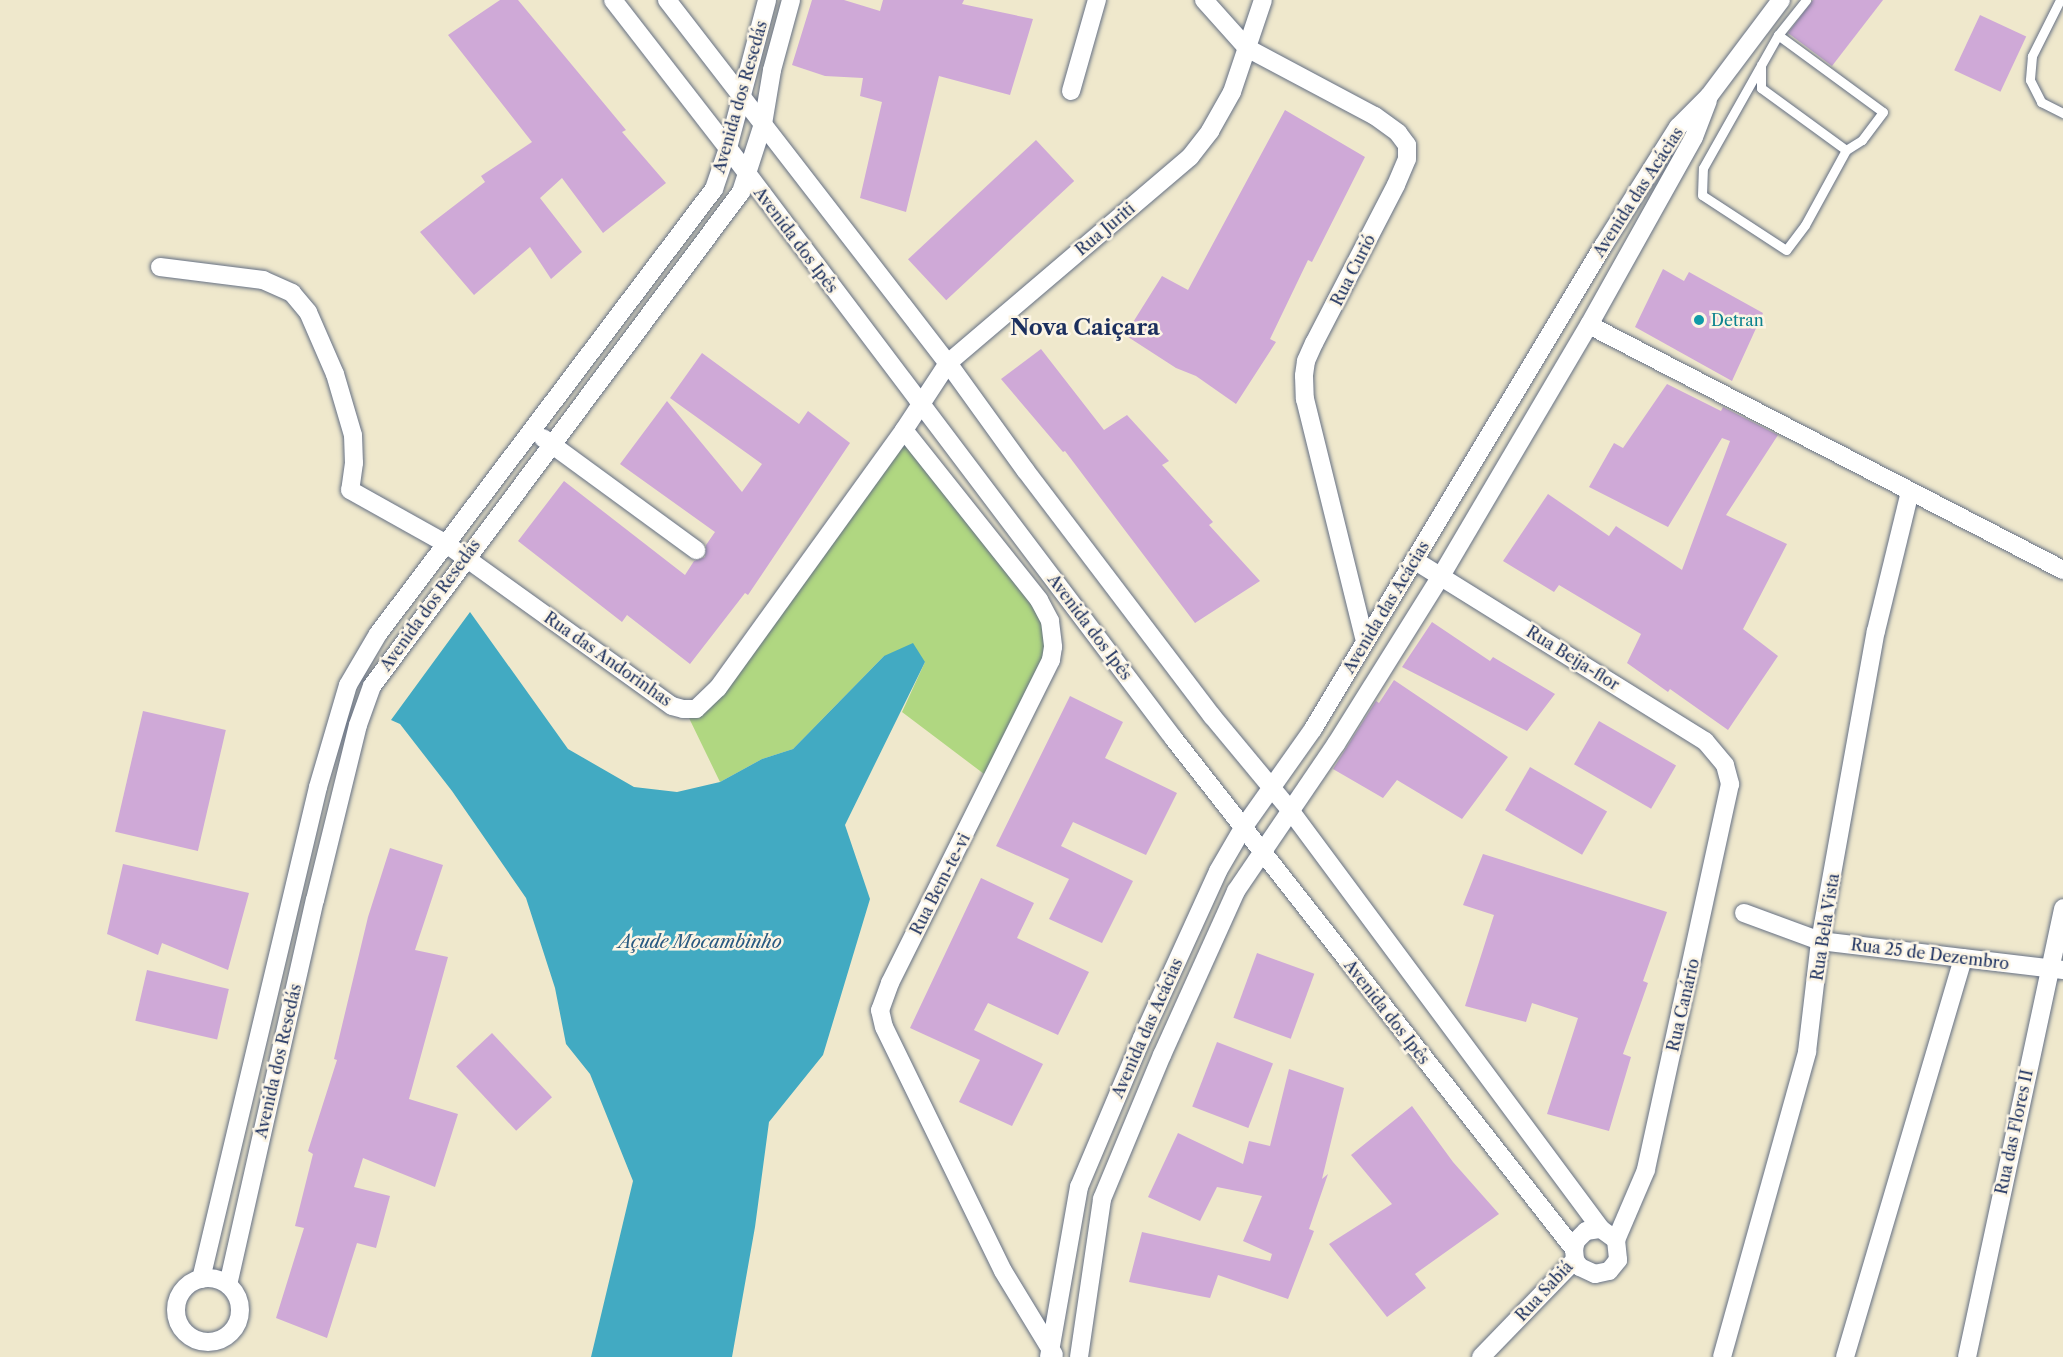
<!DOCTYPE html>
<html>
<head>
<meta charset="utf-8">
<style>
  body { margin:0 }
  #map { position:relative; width:2063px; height:1357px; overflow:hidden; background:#efe8cc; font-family:"Libre Caslon Text",serif }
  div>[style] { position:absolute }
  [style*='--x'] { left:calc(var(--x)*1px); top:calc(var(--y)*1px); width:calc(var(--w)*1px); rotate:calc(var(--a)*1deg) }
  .green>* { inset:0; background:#b0d781 }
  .water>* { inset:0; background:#42aac2 }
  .building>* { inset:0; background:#cfa9d7; transform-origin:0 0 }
  .roads { filter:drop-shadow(0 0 2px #657084) drop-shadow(0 0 2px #657084) }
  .lane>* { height:9px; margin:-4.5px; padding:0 4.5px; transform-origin:4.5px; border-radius:4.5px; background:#fff }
  .street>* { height:18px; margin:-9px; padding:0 9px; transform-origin:9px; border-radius:9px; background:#fff }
  .street>.ring { margin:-9px; padding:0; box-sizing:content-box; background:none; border:18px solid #fff; border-radius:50% }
  .dots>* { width:16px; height:16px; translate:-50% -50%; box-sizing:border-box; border:3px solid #fcf5e5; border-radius:50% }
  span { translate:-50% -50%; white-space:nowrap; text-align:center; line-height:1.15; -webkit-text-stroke:5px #fcf5e5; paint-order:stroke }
  .street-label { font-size:16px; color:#1b2f5e }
  .culture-label { font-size:16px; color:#0d838f }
  .left { translate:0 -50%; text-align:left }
  .water-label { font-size:18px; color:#295a81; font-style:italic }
  .district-label { font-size:22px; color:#1b2f5e; font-weight:700 }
</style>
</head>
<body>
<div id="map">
  <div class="green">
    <i style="clip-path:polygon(905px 432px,1046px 625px,1046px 659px,988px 777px,902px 712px,925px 662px,884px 656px,793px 749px,762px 759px,720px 782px,689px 718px)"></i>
  </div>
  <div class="water">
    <i style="clip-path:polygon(470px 612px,568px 749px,634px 787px,677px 792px,720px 782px,762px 759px,793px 749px,884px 656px,913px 643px,925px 662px,845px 825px,870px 899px,823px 1055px,769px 1122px,755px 1227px,732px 1357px,591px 1357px,633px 1181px,590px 1074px,566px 1044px,555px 988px,526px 898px,452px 791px,400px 724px,391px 720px)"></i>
  </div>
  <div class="building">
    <i style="clip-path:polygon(500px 0,518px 0,626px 130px,622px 132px,666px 183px,603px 233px,562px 178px,540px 198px,582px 252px,551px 279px,530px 247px,474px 295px,420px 232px,485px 182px,481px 176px,532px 142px,448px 35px)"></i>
    <i style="clip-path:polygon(812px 0,844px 0,880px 11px,883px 0,964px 0,962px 4px,1033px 19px,1010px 95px,939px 76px,906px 212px,860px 198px,882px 102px,860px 96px,863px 78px,825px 76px,792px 65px)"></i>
    <i style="clip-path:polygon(1813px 0,1883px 0,1832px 66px,1788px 33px)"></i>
    <i style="left:1980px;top:15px;width:51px;height:61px;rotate:25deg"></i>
    <i style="clip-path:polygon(1285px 110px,1365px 157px,1312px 262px,1308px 260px,1270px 339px,1276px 342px,1236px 404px,1196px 376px,1176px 368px,1125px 335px,1162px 276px,1188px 290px)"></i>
    <i style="left:1036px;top:140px;width:56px;height:175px;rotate:47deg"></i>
    <i style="clip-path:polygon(1663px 269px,1684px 281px,1689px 272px,1763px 313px,1732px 381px,1635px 327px)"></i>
    <i style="clip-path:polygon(1041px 349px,1104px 430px,1127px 415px,1169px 461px,1162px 465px,1213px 522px,1209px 525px,1260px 581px,1195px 623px,1065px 451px,1063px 452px,1001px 379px)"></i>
    <i style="clip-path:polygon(702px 353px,799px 424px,808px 411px,850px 443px,748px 595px,745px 593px,690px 664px,627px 615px,622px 622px,518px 541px,564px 481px,685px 575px,694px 561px,705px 557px,706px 545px,715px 532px,620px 464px,667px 401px,742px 492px,762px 464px,670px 398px)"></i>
    <i style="clip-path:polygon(1667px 384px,1721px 411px,1723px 407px,1778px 435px,1726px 515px,1787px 544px,1743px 629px,1778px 656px,1728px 730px,1670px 689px,1668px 692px,1627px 663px,1641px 634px,1559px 585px,1554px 592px,1503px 561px,1548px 494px,1609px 536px,1616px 526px,1682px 570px,1730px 441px,1722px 438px,1668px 527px,1589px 487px,1614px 443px,1623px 448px)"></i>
    <i style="clip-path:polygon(1432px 622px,1490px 661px,1493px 657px,1555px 694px,1527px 731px,1402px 667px)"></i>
    <i style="clip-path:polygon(1394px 680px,1508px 757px,1462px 819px,1397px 780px,1383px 798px,1333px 769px,1376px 701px,1379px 703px)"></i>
    <i style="clip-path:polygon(1070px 696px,1123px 722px,1105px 758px,1177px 793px,1146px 855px,1073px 822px,1061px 846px,1133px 881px,1102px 943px,1049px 919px,1069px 879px,996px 846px)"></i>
    <i style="left:143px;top:711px;width:85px;height:124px;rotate:13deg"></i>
    <i style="left:1599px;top:721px;width:89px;height:50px;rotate:30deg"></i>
    <i style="left:1530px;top:767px;width:89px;height:50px;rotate:30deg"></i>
    <i style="clip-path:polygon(390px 848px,443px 865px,415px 950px,448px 957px,409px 1099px,458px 1114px,435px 1187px,363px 1158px,354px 1187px,390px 1196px,376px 1248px,357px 1243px,327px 1338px,276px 1318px,304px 1228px,295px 1226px,313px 1154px,308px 1151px,337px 1060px,334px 1059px,368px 917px)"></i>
    <i style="clip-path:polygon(1483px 854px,1667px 912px,1643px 981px,1648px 983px,1623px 1054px,1631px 1057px,1609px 1131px,1547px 1114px,1578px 1018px,1532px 1003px,1526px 1022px,1465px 1006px,1494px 915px,1463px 905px)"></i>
    <i style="clip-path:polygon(123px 864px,249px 893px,228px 970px,162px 943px,158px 955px,107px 934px)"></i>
    <i style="clip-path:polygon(981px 878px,1034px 903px,1017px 938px,1089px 972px,1058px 1035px,988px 1003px,974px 1030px,1043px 1064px,1012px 1126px,959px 1102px,980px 1060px,910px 1028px)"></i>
    <i style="left:1257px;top:953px;width:61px;height:69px;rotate:20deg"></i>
    <i style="left:147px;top:970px;width:84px;height:52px;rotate:13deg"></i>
    <i style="left:492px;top:1033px;width:88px;height:49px;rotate:47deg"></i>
    <i style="left:1217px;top:1042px;width:60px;height:69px;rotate:21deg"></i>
    <i style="clip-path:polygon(1289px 1069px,1344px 1088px,1322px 1179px,1328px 1174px,1309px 1229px,1314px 1231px,1288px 1299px,1218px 1275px,1210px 1298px,1129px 1282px,1142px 1232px,1270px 1261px,1272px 1254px,1243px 1241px,1262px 1196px,1217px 1187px,1200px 1221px,1148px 1197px,1178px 1133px,1243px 1164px,1249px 1141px,1270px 1146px)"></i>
    <i style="clip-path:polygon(1412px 1106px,1453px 1162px,1499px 1214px,1415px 1274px,1426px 1288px,1387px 1317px,1329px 1244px,1392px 1204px,1351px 1155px)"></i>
  </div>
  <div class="roads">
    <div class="lane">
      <i style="--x:2060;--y:0;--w:63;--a:116.6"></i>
      <i style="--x:2032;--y:56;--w:24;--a:95"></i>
      <i style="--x:2030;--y:80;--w:25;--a:63"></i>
      <i style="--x:2041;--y:102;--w:25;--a:27"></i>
      <i style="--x:1778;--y:35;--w:130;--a:36.3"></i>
      <i style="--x:1883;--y:112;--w:35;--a:127"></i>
      <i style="--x:1862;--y:140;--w:19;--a:148"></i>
      <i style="--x:1846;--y:150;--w:85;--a:118.7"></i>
      <i style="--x:1805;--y:225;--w:31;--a:127"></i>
      <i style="--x:1786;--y:250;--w:100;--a:-146.8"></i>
      <i style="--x:1702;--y:195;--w:27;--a:-88"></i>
      <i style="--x:1703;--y:168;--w:153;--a:-60.6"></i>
      <i style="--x:1778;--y:35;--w:45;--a:-51.3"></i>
      <i style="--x:1761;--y:65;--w:23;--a:90"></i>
      <i style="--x:1761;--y:88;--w:105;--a:36.1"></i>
    </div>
    <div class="street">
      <i style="--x:613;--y:0;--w:187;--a:52.2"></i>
      <i style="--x:728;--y:148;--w:740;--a:52.96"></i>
      <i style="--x:1174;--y:739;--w:648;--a:51.89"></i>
      <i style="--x:667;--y:0;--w:459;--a:52.3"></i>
      <i style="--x:948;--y:363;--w:133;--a:54.2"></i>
      <i style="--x:1026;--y:471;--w:308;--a:52.8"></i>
      <i style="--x:1212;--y:716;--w:122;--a:50.3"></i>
      <i style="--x:1290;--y:810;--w:522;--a:53.42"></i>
      <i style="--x:1601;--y:1229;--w:19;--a:36"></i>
      <i style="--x:1616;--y:1240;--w:20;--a:84"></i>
      <i style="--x:1618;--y:1260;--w:14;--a:129"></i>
      <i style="--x:1609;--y:1271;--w:14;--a:168"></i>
      <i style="--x:1595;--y:1274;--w:17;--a:-155"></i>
      <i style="--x:1580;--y:1267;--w:9;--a:-126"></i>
      <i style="--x:1575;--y:1260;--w:11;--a:-95"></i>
      <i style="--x:1574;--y:1249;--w:8;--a:-76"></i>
      <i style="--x:1576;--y:1241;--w:14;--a:-45"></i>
      <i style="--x:1586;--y:1231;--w:15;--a:-8"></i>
      <i style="--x:1204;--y:0;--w:64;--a:48.1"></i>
      <i style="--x:1247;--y:48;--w:145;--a:28"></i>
      <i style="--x:1375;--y:116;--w:29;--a:36"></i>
      <i style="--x:1398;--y:133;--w:15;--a:53"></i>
      <i style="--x:1407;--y:145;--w:14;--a:90"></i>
      <i style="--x:1407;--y:159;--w:28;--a:113"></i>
      <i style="--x:1396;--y:185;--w:178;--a:117.4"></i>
      <i style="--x:1314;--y:343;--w:20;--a:114"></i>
      <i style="--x:1306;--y:361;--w:15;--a:98"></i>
      <i style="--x:1304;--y:376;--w:23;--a:88"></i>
      <i style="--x:1305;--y:399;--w:249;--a:76.1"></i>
      <i style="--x:1071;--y:91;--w:95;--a:-74.1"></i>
      <i style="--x:160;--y:267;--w:104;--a:7.2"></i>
      <i style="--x:263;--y:280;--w:32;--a:24"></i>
      <i style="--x:292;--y:293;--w:25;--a:50"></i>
      <i style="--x:308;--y:312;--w:68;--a:66.5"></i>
      <i style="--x:335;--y:374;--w:64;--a:73.6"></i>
      <i style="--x:353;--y:435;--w:28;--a:88"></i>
      <i style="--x:354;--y:463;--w:27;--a:98"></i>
      <i style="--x:350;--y:490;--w:109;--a:29.2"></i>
      <i style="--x:445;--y:543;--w:279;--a:35.7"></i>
      <i style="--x:672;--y:706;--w:11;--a:15"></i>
      <i style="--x:683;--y:709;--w:13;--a:0"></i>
      <i style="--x:696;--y:709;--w:30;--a:-44"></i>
      <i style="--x:718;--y:688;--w:318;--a:-54.2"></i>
      <i style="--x:904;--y:430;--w:80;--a:-56.7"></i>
      <i style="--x:948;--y:363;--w:318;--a:-40.4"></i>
      <i style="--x:1190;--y:157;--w:33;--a:-52"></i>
      <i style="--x:1210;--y:131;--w:45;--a:-60.6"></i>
      <i style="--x:1232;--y:92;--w:97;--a:-71.4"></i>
      <i style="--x:1589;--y:325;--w:534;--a:27.33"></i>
      <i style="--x:904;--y:430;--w:217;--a:51.5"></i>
      <i style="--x:1039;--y:600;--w:24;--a:62"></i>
      <i style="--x:1050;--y:621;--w:26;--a:83"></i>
      <i style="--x:1053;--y:647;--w:13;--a:99"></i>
      <i style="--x:1051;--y:660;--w:361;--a:116.5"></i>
      <i style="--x:890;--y:983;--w:29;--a:110"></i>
      <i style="--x:880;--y:1010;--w:17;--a:77"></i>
      <i style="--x:884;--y:1027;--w:271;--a:64"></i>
      <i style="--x:1003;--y:1271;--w:98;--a:58.7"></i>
      <i style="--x:543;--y:438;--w:190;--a:36.2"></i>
      <i style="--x:1414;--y:560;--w:343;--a:31.9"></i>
      <i style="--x:1705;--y:741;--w:31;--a:50"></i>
      <i style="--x:1725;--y:765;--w:20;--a:75"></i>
      <i style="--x:1730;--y:784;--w:395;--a:102.3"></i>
      <i style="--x:1646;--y:1170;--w:76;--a:113.2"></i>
      <i style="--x:1744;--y:913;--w:81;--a:20.2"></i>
      <i style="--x:1820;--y:941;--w:245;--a:6.8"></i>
      <i class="ring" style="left:176px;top:1278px;width:46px;height:46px"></i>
      <i style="--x:201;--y:1279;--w:506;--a:-76.62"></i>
      <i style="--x:318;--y:787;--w:106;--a:-73.6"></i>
      <i style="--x:348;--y:685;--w:59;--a:-59.5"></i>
      <i style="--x:378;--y:634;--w:558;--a:-52.95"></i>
      <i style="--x:714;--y:189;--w:43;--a:-71.1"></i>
      <i style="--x:728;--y:148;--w:153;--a:-75.2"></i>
      <i style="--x:228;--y:1285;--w:395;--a:-77.3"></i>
      <i style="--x:315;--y:900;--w:180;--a:-76.2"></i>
      <i style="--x:358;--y:725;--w:41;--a:-70.3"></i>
      <i style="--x:372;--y:686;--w:617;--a:-53.24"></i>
      <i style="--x:741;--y:192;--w:71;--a:-72.1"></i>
      <i style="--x:763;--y:124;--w:55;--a:-80.5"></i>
      <i style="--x:772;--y:70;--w:73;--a:-74.8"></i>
      <i style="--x:1049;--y:1357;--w:173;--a:-80"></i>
      <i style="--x:1079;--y:1187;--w:162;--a:-67.1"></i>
      <i style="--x:1142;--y:1038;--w:183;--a:-65.5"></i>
      <i style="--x:1218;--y:871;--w:50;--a:-59.8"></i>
      <i style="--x:1243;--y:828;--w:121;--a:-54.7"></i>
      <i style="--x:1313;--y:729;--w:563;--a:-59.02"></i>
      <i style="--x:1603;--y:246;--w:141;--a:-57.8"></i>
      <i style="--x:1678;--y:127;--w:44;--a:-45"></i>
      <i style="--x:1709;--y:96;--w:120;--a:-53.1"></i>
      <i style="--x:1079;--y:1357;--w:160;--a:-81.7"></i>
      <i style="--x:1102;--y:1199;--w:156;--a:-67.4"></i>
      <i style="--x:1162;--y:1055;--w:180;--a:-65.7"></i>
      <i style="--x:1236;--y:891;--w:178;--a:-55.8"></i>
      <i style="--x:1336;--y:744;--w:198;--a:-58"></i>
      <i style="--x:1441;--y:576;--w:291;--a:-59.5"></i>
      <i style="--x:1589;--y:325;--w:215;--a:-60.8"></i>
      <i style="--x:1694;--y:137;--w:39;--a:-69"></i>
      <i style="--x:1481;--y:1357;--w:135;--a:-45.9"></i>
      <i style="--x:1722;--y:1357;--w:317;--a:-74.4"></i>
      <i style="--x:1807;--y:1052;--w:112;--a:-83.3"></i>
      <i style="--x:1820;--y:941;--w:315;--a:-79.8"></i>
      <i style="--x:1876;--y:631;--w:143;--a:-76.3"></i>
      <i style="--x:1845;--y:1357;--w:416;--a:-73.5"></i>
      <i style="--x:1967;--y:1357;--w:459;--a:-77.9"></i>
    </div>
  </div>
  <div class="dots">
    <i style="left:1699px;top:320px;background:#0f9aa8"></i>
  </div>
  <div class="street-label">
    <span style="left:740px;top:97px;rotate:-74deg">Avenida dos Resedás</span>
    <span style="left:1638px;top:192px;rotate:-57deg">Avenida das Acácias</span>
    <span style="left:1105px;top:229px;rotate:-40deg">Rua Juriti</span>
    <span style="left:796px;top:240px;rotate:53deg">Avenida dos Ipês</span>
    <span style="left:1353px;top:270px;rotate:-63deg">Rua Curió</span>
    <span style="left:430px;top:605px;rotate:-54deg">Avenida dos Resedás</span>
    <span style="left:1386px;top:607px;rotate:-59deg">Avenida das Acácias</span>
    <span style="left:1090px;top:627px;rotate:53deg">Avenida dos Ipês</span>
    <span style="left:1573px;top:658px;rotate:32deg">Rua Beija-flor</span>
    <span style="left:608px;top:659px;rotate:35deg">Rua das Andorinhas</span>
    <span style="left:940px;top:884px;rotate:-63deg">Rua Bem-te-vi</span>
    <span style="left:1825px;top:927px;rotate:-81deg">Rua Bela Vista</span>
    <span style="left:1930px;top:954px;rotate:7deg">Rua 25 de Dezembro</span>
    <span style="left:1683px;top:1005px;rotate:-77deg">Rua Canário</span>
    <span style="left:1387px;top:1012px;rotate:52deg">Avenida dos Ipês</span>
    <span style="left:1147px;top:1028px;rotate:-66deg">Avenida das Acácias</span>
    <span style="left:278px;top:1061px;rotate:-77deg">Avenida dos Resedás</span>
    <span style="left:2014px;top:1132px;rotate:-78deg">Rua das Flores II</span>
    <span style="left:1544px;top:1291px;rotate:-47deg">Rua Sabiá</span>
  </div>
  <div class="culture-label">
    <span class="left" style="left:1711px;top:320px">Detran</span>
  </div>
  <div class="water-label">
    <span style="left:700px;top:942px">Açude Mocambinho</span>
  </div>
  <div class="district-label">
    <span style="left:1085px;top:328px">Nova Caiçara</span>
  </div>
</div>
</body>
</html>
